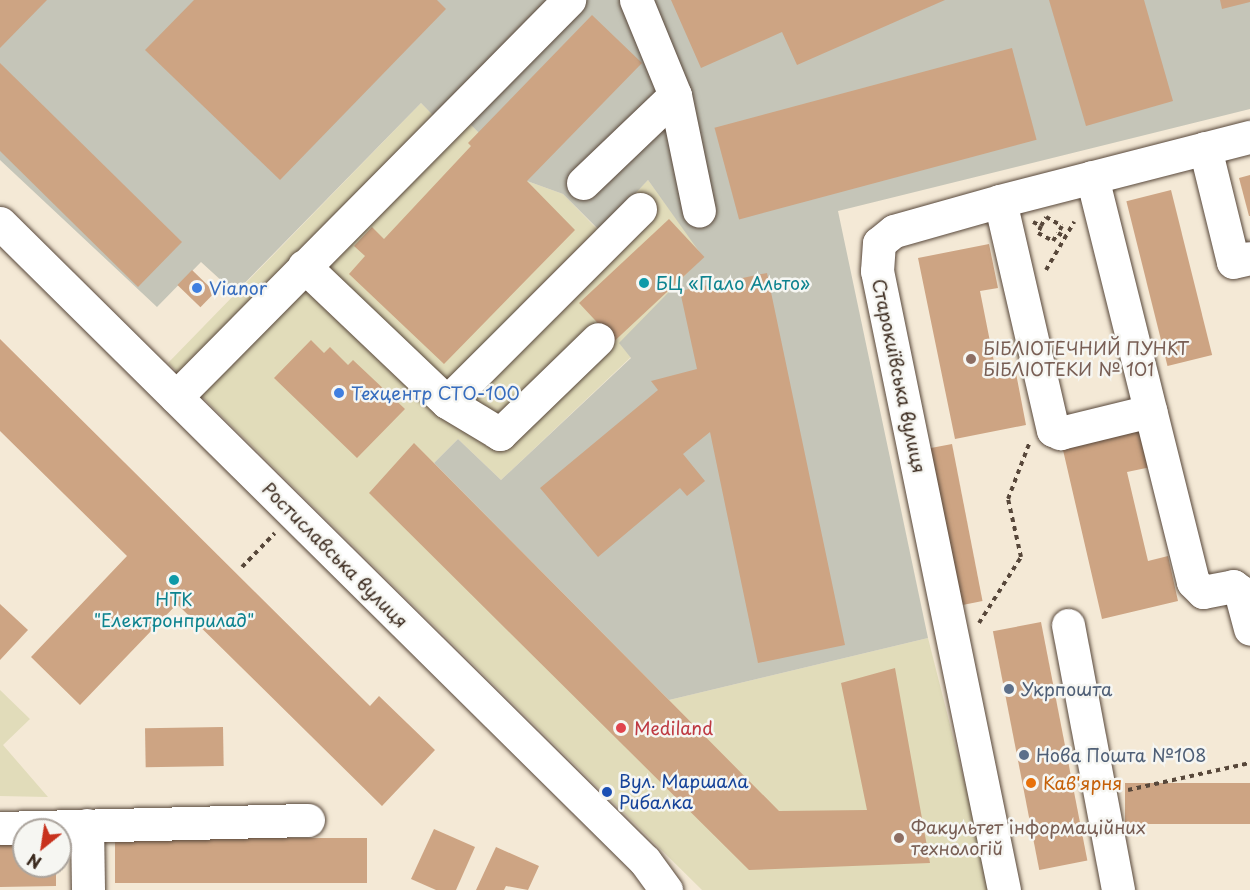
<!DOCTYPE html>
<html>
<head>
<meta charset="utf-8">
<style>
  body { margin:0 }
  #map { position:relative; width:1250px; height:890px; overflow:hidden; background:#f4e9d6; font-family:"Playpen Sans",sans-serif }
  div>[style] { position:absolute }
  [style*='--x'] { left:calc(var(--x)*1px); top:calc(var(--y)*1px); width:calc(var(--w)*1px); rotate:calc(var(--a)*1deg) }
  .built>* { inset:0; background:#e1dcba }
  .industrial>* { inset:0; background:#c5c5b8 }
  .building>* { inset:0; background:#cda483; transform-origin:0 0 }
  .path>* { height:4px; margin-top:-2px; transform-origin:0; background:repeating-linear-gradient(90deg,#57473a 0 4.5px,transparent 0 9px) }
  .roads { filter:drop-shadow(0 0 2px #57473a) drop-shadow(0 0 2px #57473a) }
  .minor>* { height:33px; margin:-16.5px; padding:0 16.5px; transform-origin:16.5px; border-radius:16.5px; background:#fff }
  .dots>* { width:16px; height:16px; translate:-50% -50%; box-sizing:border-box; border:3px solid #f6f6f2; border-radius:50% }
  span { translate:-50% -50%; white-space:nowrap; text-align:center; line-height:1.15; -webkit-text-stroke:5px #f6f6f2; paint-order:stroke }
  .culture-label { font-size:18px; color:#0d838f }
  .left { translate:0 -50%; text-align:left }
  .shop-label { font-size:18px; color:#366cbe }
  .education-label { font-size:18px; color:#785e54 }
  .street-label { font-size:18px; color:#3b2a1e }
  .service-label { font-size:18px; color:#4e5e75 }
  .health-label { font-size:18px; color:#be3a42 }
  .transit-label { font-size:18px; color:#164399 }
  .food-label { font-size:18px; color:#c56008 }
  .north { position:absolute; left:12px; top:818px; width:60px; height:60px; box-sizing:border-box; background:#f6f6f2; border:2px solid #aba49d; border-radius:50%; rotate:210deg; font-size:16px; font-weight:700; line-height:24px; text-align:center; color:#3b2a1e }
  .north::after { content:''; display:block; margin:auto; width:21px; height:27px; background:#c8321e; clip-path:polygon(50% 0,100% 100%,50% 72%,0 100%) }
</style>
</head>
<body>
<div id="map">
  <div class="built">
    <i style="clip-path:polygon(421px 103px,453px 136px,467px 121px,527px 181px,563px 194px,599px 231px,648px 180px,704px 257px,620px 344px,631px 357px,501px 480px,458px 439px,434px 463px,669px 700px,928px 638px,992px 890px,702px 890px,168px 363px)"></i>
    <i style="clip-path:polygon(0 690px,30px 719px,3px 745px,48px 797px,0 796px)"></i>
  </div>
  <div class="industrial">
    <i style="clip-path:polygon(0 0,1250px 0,1250px 109px,838px 211px,928px 638px,669px 700px,434px 463px,458px 439px,501px 480px,631px 358px,619px 343px,703px 257px,648px 180px,600px 231px,563px 194px,527px 181px,467px 121px,453px 136px,421px 103px,235px 293px,201px 262px,157px 307px,0 160px)"></i>
  </div>
  <div class="building">
    <i style="clip-path:polygon(0 0,47px 0,0 48px)"></i>
    <i style="clip-path:polygon(194px 0,437px 0,446px 9px,280px 180px,145px 50px)"></i>
    <i style="clip-path:polygon(671px 0,945px 0,797px 65px,782px 32px,701px 68px)"></i>
    <i style="clip-path:polygon(1049px 0,1144px 0,1173px 101px,1086px 126px)"></i>
    <i style="clip-path:polygon(1220px 0,1250px 0,1250px 2px,1222px 9px)"></i>
    <i style="clip-path:polygon(592px 15px,642px 63px,527px 181px,575px 230px,444px 364px,349px 274px,365px 256px,354px 246px,372px 227px,384px 239px,471px 146px,468px 143px)"></i>
    <i style="left:1012px;top:48px;width:95px;height:308px;rotate:75deg"></i>
    <i style="clip-path:polygon(0 63px,182px 242px,138px 287px,0 151px)"></i>
    <i style="clip-path:polygon(1250px 175px,1250px 216px,1249px 216px,1239px 178px)"></i>
    <i style="left:1171px;top:190px;width:170px;height:46px;rotate:76deg"></i>
    <i style="left:669px;top:219px;width:52px;height:123px;rotate:47deg"></i>
    <i style="clip-path:polygon(989px 244px,998px 288px,980px 291px,996px 372px,1015px 368px,1026px 425px,955px 439px,918px 258px)"></i>
    <i style="left:192px;top:270px;width:32px;height:21px;rotate:44deg"></i>
    <i style="clip-path:polygon(767px 273px,845px 645px,758px 663px,710px 432px,683px 454px,705px 481px,687px 496px,680px 488px,598px 557px,540px 488px,658px 390px,651px 381px,697px 369px,680px 291px)"></i>
    <i style="clip-path:polygon(0 339px,370px 706px,379px 696px,435px 750px,382px 806px,177px 604px,80px 705px,31px 657px,127px 556px,0 431px)"></i>
    <i style="clip-path:polygon(311px 340px,324px 353px,330px 347px,348px 365px,353px 360px,405px 409px,357px 458px,274px 378px)"></i>
    <i style="clip-path:polygon(1140px 419px,1151px 467px,1127px 472px,1148px 561px,1168px 556px,1178px 601px,1102px 619px,1060px 437px)"></i>
    <i style="clip-path:polygon(414px 443px,779px 811px,867px 810px,841px 683px,895px 668px,930px 863px,749px 870px,369px 493px)"></i>
    <i style="left:952px;top:444px;width:160px;height:24px;rotate:79deg"></i>
    <i style="clip-path:polygon(0 604px,28px 630px,0 660px)"></i>
    <i style="left:1041px;top:622px;width:243px;height:49px;rotate:79deg"></i>
    <i style="left:223px;top:727px;width:39px;height:78px;rotate:89deg"></i>
    <i style="left:1250px;top:783px;width:41px;height:125px;rotate:90deg"></i>
    <i style="clip-path:polygon(434px 829px,475px 847px,456px 890px,436px 890px,411px 879px)"></i>
    <i style="left:367px;top:838px;width:45px;height:252px;rotate:90deg"></i>
    <i style="clip-path:polygon(0 843px,24px 843px,24px 866px,56px 866px,56px 886px,0 887px)"></i>
    <i style="clip-path:polygon(496px 847px,539px 866px,528px 890px,506px 886px,504px 890px,476px 890px)"></i>
  </div>
  <div class="path">
    <i style="--x:1033;--y:222;--w:9;--a:27"></i>
    <i style="--x:1041;--y:226;--w:8;--a:113"></i>
    <i style="--x:1038;--y:233;--w:17;--a:28"></i>
    <i style="--x:1053;--y:241;--w:9;--a:-58"></i>
    <i style="--x:1058;--y:233;--w:8;--a:30"></i>
    <i style="--x:1041;--y:226;--w:10;--a:-61"></i>
    <i style="--x:1046;--y:217;--w:18;--a:29"></i>
    <i style="--x:1062;--y:226;--w:8;--a:120"></i>
    <i style="--x:1046;--y:270;--w:56;--a:-59.7"></i>
    <i style="--x:242;--y:567;--w:47;--a:-45.9"></i>
    <i style="--x:979;--y:623;--w:78;--a:-57.5"></i>
    <i style="--x:1021;--y:557;--w:59;--a:-102.6"></i>
    <i style="--x:1008;--y:499;--w:59;--a:-69.1"></i>
    <i style="--x:1128;--y:790;--w:125;--a:-12.5"></i>
  </div>
  <div class="roads">
    <div class="minor">
      <i style="--x:636;--y:0;--w:103;--a:67.7"></i>
      <i style="--x:675;--y:95;--w:118;--a:78.3"></i>
      <i style="--x:1205;--y:148;--w:117;--a:76.2"></i>
      <i style="--x:1233;--y:262;--w:17;--a:-13"></i>
      <i style="--x:1092;--y:177;--w:417;--a:76"></i>
      <i style="--x:1193;--y:582;--w:14;--a:45"></i>
      <i style="--x:1203;--y:592;--w:31;--a:-11"></i>
      <i style="--x:1233;--y:586;--w:9;--a:36"></i>
      <i style="--x:1240;--y:591;--w:39;--a:75"></i>
      <i style="--x:583;--y:183;--w:127;--a:-43.7"></i>
      <i style="--x:1000;--y:201;--w:235;--a:77"></i>
      <i style="--x:1053;--y:430;--w:8;--a:23"></i>
      <i style="--x:1060;--y:433;--w:93;--a:-13.7"></i>
      <i style="--x:0;--y:223;--w:907;--a:44.69"></i>
      <i style="--x:645;--y:861;--w:36;--a:54"></i>
      <i style="--x:304;--y:266;--w:197;--a:43.6"></i>
      <i style="--x:447;--y:402;--w:62;--a:31.1"></i>
      <i style="--x:500;--y:434;--w:136;--a:-44.1"></i>
      <i style="--x:176;--y:397;--w:559;--a:-45.29"></i>
      <i style="--x:447;--y:402;--w:273;--a:-45"></i>
      <i style="--x:1068;--y:625;--w:270;--a:79.3"></i>
      <i style="--x:87;--y:825;--w:65;--a:89.1"></i>
      <i style="--x:0;--y:828;--w:308;--a:-1.5"></i>
      <i style="--x:1004;--y:890;--w:632;--a:-101.59"></i>
      <i style="--x:877;--y:271;--w:28;--a:-86"></i>
      <i style="--x:879;--y:243;--w:19;--a:-39"></i>
      <i style="--x:894;--y:231;--w:110;--a:-15.8"></i>
      <i style="--x:1000;--y:201;--w:258;--a:-14.4"></i>
    </div>
  </div>
  <div class="dots">
    <i style="left:644px;top:283px;background:#0f9aa8"></i>
    <i style="left:197px;top:288px;background:#3f7fe0"></i>
    <i style="left:971px;top:359px;background:#8d6e63"></i>
    <i style="left:339px;top:393px;background:#3f7fe0"></i>
    <i style="left:174px;top:580px;background:#0f9aa8"></i>
    <i style="left:1009px;top:689px;background:#5c6f8a"></i>
    <i style="left:621px;top:728px;background:#e0444e"></i>
    <i style="left:1024px;top:755px;background:#5c6f8a"></i>
    <i style="left:1031px;top:783px;background:#e8710a"></i>
    <i style="left:607px;top:792px;background:#1a4fb4"></i>
    <i style="left:899px;top:838px;background:#8d6e63"></i>
  </div>
  <div class="culture-label">
    <span class="left" style="left:656px;top:283px">БЦ «Пало Альто»</span>
    <span style="left:174px;top:610px">НТК<br>"Електронприлад"</span>
  </div>
  <div class="shop-label">
    <span class="left" style="left:209px;top:288px">Vianor</span>
    <span class="left" style="left:351px;top:393px">Техцентр СТО-100</span>
  </div>
  <div class="education-label">
    <span class="left" style="left:983px;top:359px">БІБЛІОТЕЧНИЙ ПУНКТ<br>БІБЛІОТЕКИ № 101</span>
    <span class="left" style="left:911px;top:838px">Факультет інформаційних<br>технологій</span>
  </div>
  <div class="street-label">
    <span style="left:899px;top:376px;rotate:78deg">Старокиївська вулиця</span>
    <span style="left:335px;top:555px;rotate:45deg">Ростиславська вулиця</span>
  </div>
  <div class="service-label">
    <span class="left" style="left:1021px;top:689px">Укрпошта</span>
    <span class="left" style="left:1036px;top:755px">Нова Пошта №108</span>
  </div>
  <div class="health-label">
    <span class="left" style="left:634px;top:728px">Mediland</span>
  </div>
  <div class="transit-label">
    <span class="left" style="left:619px;top:792px">Вул. Маршала<br>Рибалка</span>
  </div>
  <div class="food-label">
    <span class="left" style="left:1043px;top:783px">Кав'ярня</span>
  </div>
  <div class="north">N</div>
</div>
</body>
</html>
